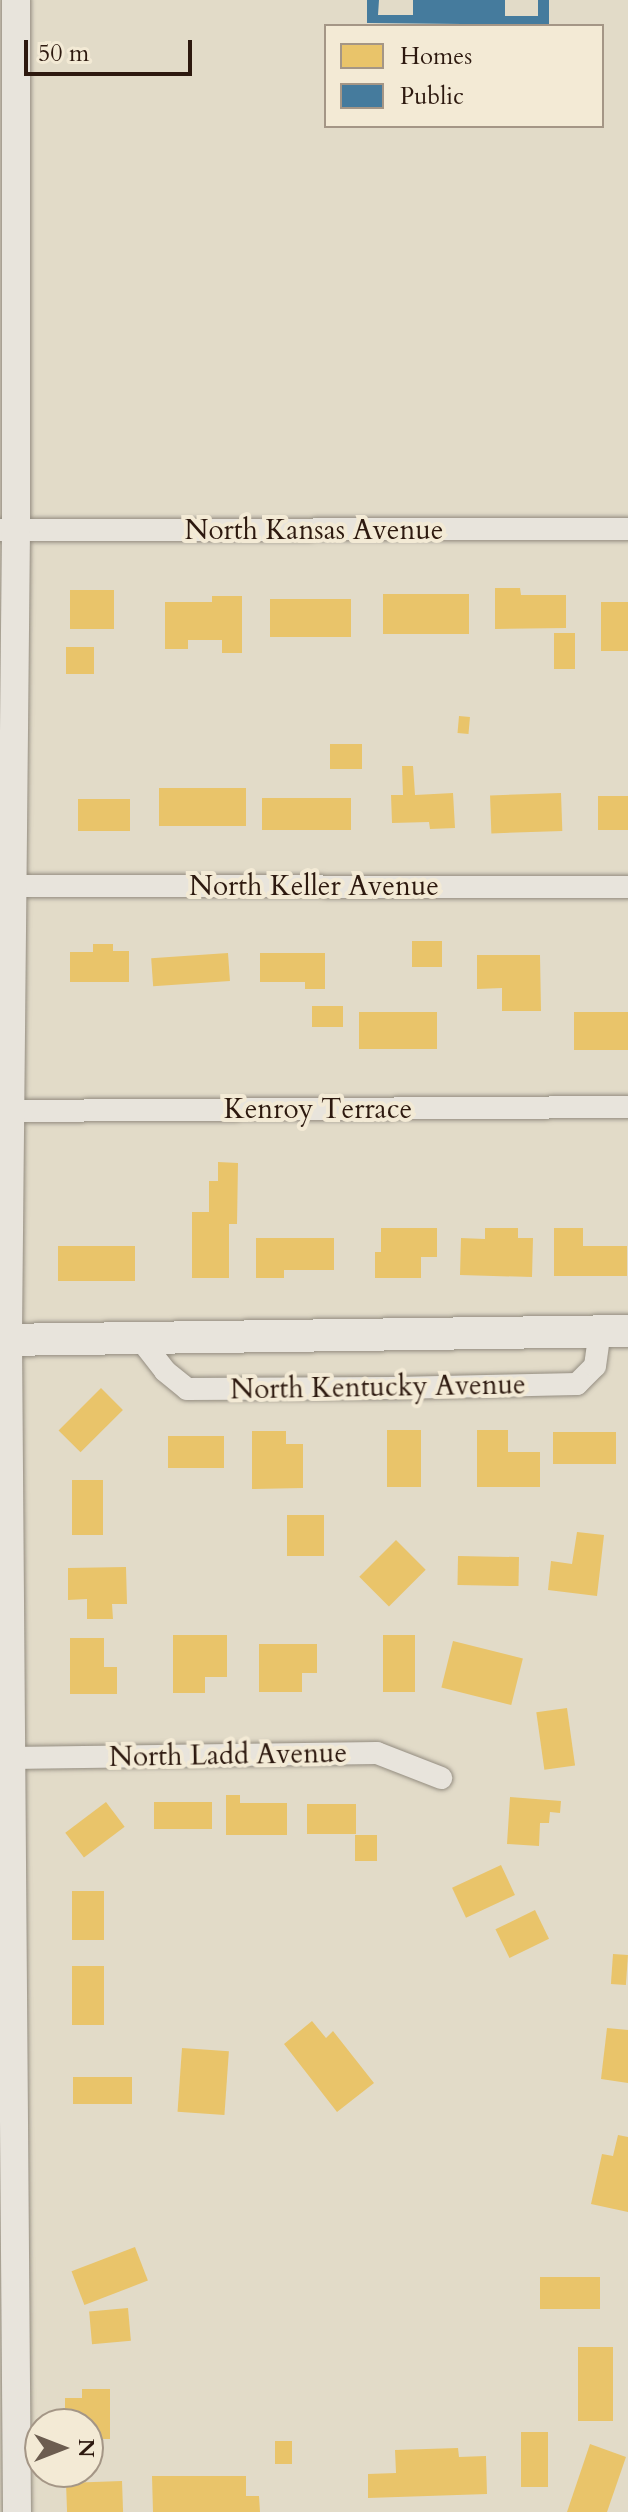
<!DOCTYPE html>
<html>
<head>
<meta charset="utf-8">
<style>
  body { margin:0 }
  #map { position:relative; width:628px; height:2512px; overflow:hidden; background:#e2dbc8; font-family:Cardo,serif }
  div>[style] { position:absolute }
  [style*='--x'] { left:calc(var(--x)*1px); top:calc(var(--y)*1px); width:calc(var(--w)*1px); rotate:calc(var(--a)*1deg) }
  .homes>* { inset:0; background:#e9c46a; transform-origin:0 0 }
  .public>* { inset:0; background:#457b9d }
  .roads { filter:drop-shadow(0 0 2px #938c80) drop-shadow(0 0 2px #938c80) }
  .minor>* { height:22px; margin:-11px; padding:0 11px; transform-origin:11px; border-radius:11px; background:#e8e4dc }
  .tertiary>* { height:28px; margin:-14px; padding:0 14px; transform-origin:14px; border-radius:14px; background:#e8e4dc }
  .secondary>* { height:32px; margin:-16px; padding:0 16px; transform-origin:16px; border-radius:16px; background:#e8e4dc }
  span { translate:-50% -50%; white-space:nowrap; text-align:center; line-height:1.15; -webkit-text-stroke:8px #f3ead5; paint-order:stroke }
  .street-label { font-size:28px; color:#2d190f }
  .legend { position:absolute; left:324px; top:24px; width:280px; height:104px; box-sizing:border-box; background:#f3ead5; border:2px solid #a49686; margin:0; padding:10px 14px; list-style:none; font-size:24px; color:#2d190f }
  .legend li { display:flex; align-items:center; gap:16px; height:40px }
  .legend b { width:40px; border:2px solid #a49686 }
  .north { position:absolute; left:24px; top:2408px; width:80px; height:80px; box-sizing:border-box; background:#f3ead5; border:2px solid #a49686; border-radius:50%; rotate:90deg; font-size:22px; font-weight:700; line-height:32px; text-align:center; color:#2d190f }
  .north::after { content:''; display:block; margin:auto; width:28px; height:36px; background:#6c5d50; clip-path:polygon(50% 0,100% 100%,50% 72%,0 100%) }
  .scale { position:absolute; left:24px; top:40px; width:168px; height:36px; box-sizing:border-box; border:4px solid #2d190f; border-top:0; padding-left:10px; font-size:24px; line-height:28px; white-space:nowrap; color:#2d190f; -webkit-text-stroke:6px #f3ead5; paint-order:stroke }
</style>
</head>
<body>
<div id="map">
  <div class="homes">
    <i style="clip-path:polygon(495px 588px,520px 588px,521px 595px,566px 595px,566px 628px,495px 629px)"></i>
    <i style="left:70px;top:590px;width:44px;height:39px"></i>
    <i style="left:469px;top:594px;width:40px;height:86px;rotate:90deg"></i>
    <i style="clip-path:polygon(212px 596px,242px 596px,242px 653px,222px 653px,222px 640px,188px 640px,188px 649px,165px 649px,165px 602px,212px 602px)"></i>
    <i style="left:270px;top:599px;width:81px;height:38px"></i>
    <i style="left:601px;top:602px;width:27px;height:49px"></i>
    <i style="left:554px;top:633px;width:21px;height:36px"></i>
    <i style="left:66px;top:647px;width:28px;height:27px"></i>
    <i style="left:459px;top:716px;width:11px;height:17px;rotate:5deg"></i>
    <i style="left:330px;top:744px;width:32px;height:25px"></i>
    <i style="clip-path:polygon(402px 766px,413px 766px,415px 795px,453px 793px,455px 828px,430px 829px,429px 822px,392px 823px,391px 795px,403px 795px)"></i>
    <i style="left:159px;top:788px;width:87px;height:38px"></i>
    <i style="left:561px;top:793px;width:38px;height:71px;rotate:88deg"></i>
    <i style="left:598px;top:796px;width:30px;height:34px"></i>
    <i style="left:262px;top:798px;width:89px;height:32px"></i>
    <i style="left:78px;top:799px;width:52px;height:32px"></i>
    <i style="left:412px;top:941px;width:30px;height:26px"></i>
    <i style="clip-path:polygon(93px 944px,113px 944px,113px 951px,129px 951px,129px 982px,70px 982px,70px 952px,93px 952px)"></i>
    <i style="left:228px;top:953px;width:28px;height:77px;rotate:86deg"></i>
    <i style="clip-path:polygon(260px 953px,325px 953px,325px 989px,305px 989px,305px 982px,260px 982px)"></i>
    <i style="clip-path:polygon(477px 955px,540px 955px,541px 1011px,502px 1011px,502px 988px,477px 989px)"></i>
    <i style="left:312px;top:1006px;width:31px;height:21px"></i>
    <i style="left:359px;top:1012px;width:78px;height:37px"></i>
    <i style="left:574px;top:1012px;width:54px;height:38px"></i>
    <i style="clip-path:polygon(218px 1162px,238px 1163px,237px 1224px,229px 1224px,229px 1278px,192px 1278px,192px 1212px,209px 1212px,209px 1181px,218px 1181px)"></i>
    <i style="clip-path:polygon(381px 1228px,437px 1228px,437px 1257px,421px 1257px,421px 1278px,375px 1278px,375px 1252px,381px 1252px)"></i>
    <i style="clip-path:polygon(485px 1228px,518px 1228px,518px 1238px,533px 1238px,532px 1277px,460px 1275px,461px 1238px,485px 1239px)"></i>
    <i style="clip-path:polygon(554px 1228px,583px 1228px,583px 1246px,627px 1246px,627px 1276px,554px 1276px)"></i>
    <i style="clip-path:polygon(256px 1238px,334px 1238px,334px 1270px,284px 1270px,284px 1278px,256px 1278px)"></i>
    <i style="left:58px;top:1246px;width:77px;height:35px"></i>
    <i style="left:101px;top:1388px;width:31px;height:60px;rotate:45deg"></i>
    <i style="left:387px;top:1430px;width:34px;height:57px"></i>
    <i style="clip-path:polygon(477px 1430px,508px 1430px,508px 1452px,540px 1452px,540px 1487px,477px 1487px)"></i>
    <i style="clip-path:polygon(252px 1431px,286px 1431px,286px 1444px,303px 1444px,303px 1488px,252px 1489px)"></i>
    <i style="left:553px;top:1432px;width:63px;height:32px"></i>
    <i style="left:168px;top:1436px;width:56px;height:32px"></i>
    <i style="left:72px;top:1480px;width:31px;height:55px"></i>
    <i style="left:287px;top:1515px;width:37px;height:41px"></i>
    <i style="clip-path:polygon(577px 1532px,604px 1535px,597px 1596px,548px 1590px,551px 1561px,572px 1564px)"></i>
    <i style="left:396px;top:1540px;width:42px;height:52px;rotate:45deg"></i>
    <i style="left:458px;top:1556px;width:61px;height:29px;rotate:1deg"></i>
    <i style="clip-path:polygon(126px 1567px,127px 1604px,112px 1604px,113px 1619px,87px 1619px,87px 1599px,68px 1600px,68px 1568px)"></i>
    <i style="clip-path:polygon(173px 1635px,227px 1635px,227px 1677px,205px 1677px,205px 1693px,173px 1693px)"></i>
    <i style="left:383px;top:1635px;width:32px;height:57px"></i>
    <i style="clip-path:polygon(70px 1638px,104px 1638px,104px 1667px,117px 1667px,117px 1694px,70px 1694px)"></i>
    <i style="left:453px;top:1641px;width:72px;height:48px;rotate:14deg"></i>
    <i style="clip-path:polygon(259px 1644px,317px 1644px,317px 1673px,302px 1673px,302px 1692px,259px 1692px)"></i>
    <i style="left:567px;top:1708px;width:58px;height:31px;rotate:82deg"></i>
    <i style="clip-path:polygon(226px 1795px,240px 1795px,240px 1803px,287px 1803px,287px 1835px,226px 1835px)"></i>
    <i style="clip-path:polygon(510px 1797px,561px 1801px,560px 1813px,550px 1812px,549px 1823px,540px 1823px,539px 1846px,507px 1844px)"></i>
    <i style="left:106px;top:1802px;width:31px;height:51px;rotate:53deg"></i>
    <i style="left:154px;top:1802px;width:58px;height:27px"></i>
    <i style="left:307px;top:1804px;width:49px;height:30px"></i>
    <i style="left:355px;top:1835px;width:22px;height:26px"></i>
    <i style="left:501px;top:1865px;width:33px;height:54px;rotate:65deg"></i>
    <i style="left:104px;top:1891px;width:49px;height:32px;rotate:90deg"></i>
    <i style="left:535px;top:1910px;width:32px;height:44px;rotate:64deg"></i>
    <i style="left:613px;top:1954px;width:15px;height:30px;rotate:4deg"></i>
    <i style="left:72px;top:1966px;width:32px;height:59px"></i>
    <i style="clip-path:polygon(312px 2021px,326px 2038px,333px 2031px,374px 2083px,337px 2112px,284px 2044px)"></i>
    <i style="clip-path:polygon(607px 2028px,628px 2030px,628px 2083px,601px 2079px)"></i>
    <i style="left:182px;top:2048px;width:47px;height:64px;rotate:4deg"></i>
    <i style="left:73px;top:2077px;width:59px;height:27px"></i>
    <i style="clip-path:polygon(618px 2135px,628px 2137px,628px 2212px,591px 2204px,602px 2154px,613px 2156px)"></i>
    <i style="left:135px;top:2247px;width:36px;height:68px;rotate:69deg"></i>
    <i style="left:540px;top:2277px;width:60px;height:32px"></i>
    <i style="left:128px;top:2308px;width:33px;height:39px;rotate:85deg"></i>
    <i style="left:578px;top:2347px;width:35px;height:74px"></i>
    <i style="clip-path:polygon(82px 2389px,110px 2389px,110px 2439px,88px 2439px,88px 2424px,65px 2424px,65px 2398px,82px 2398px)"></i>
    <i style="left:521px;top:2432px;width:27px;height:55px"></i>
    <i style="left:275px;top:2441px;width:17px;height:23px"></i>
    <i style="clip-path:polygon(590px 2444px,626px 2457px,607px 2512px,567px 2512px)"></i>
    <i style="clip-path:polygon(458px 2448px,459px 2457px,486px 2456px,487px 2494px,368px 2498px,368px 2474px,396px 2473px,395px 2450px)"></i>
    <i style="clip-path:polygon(152px 2476px,246px 2476px,246px 2496px,259px 2496px,260px 2512px,153px 2512px)"></i>
    <i style="left:122px;top:2481px;width:31px;height:56px;rotate:88deg"></i>
  </div>
  <div class="public">
    <i style="clip-path:polygon(367px 0,379px 0,378px 15px,413px 15px,413px 0,505px 0,505px 16px,538px 16px,538px 0,549px 0,549px 25px,367px 23px)"></i>
  </div>
  <div class="roads">
    <div class="minor">
      <i style="--x:0;--y:530;--w:628;--a:-0.09"></i>
      <i style="--x:0;--y:886;--w:628;--a:0.09"></i>
      <i style="--x:8;--y:1111;--w:620;--a:-0.37"></i>
      <i style="--x:141;--y:1340;--w:39;--a:52"></i>
      <i style="--x:165;--y:1371;--w:28;--a:39"></i>
      <i style="--x:187;--y:1389;--w:209;--a:-0.3"></i>
      <i style="--x:396;--y:1388;--w:181;--a:-1.3"></i>
      <i style="--x:577;--y:1384;--w:25;--a:-45"></i>
      <i style="--x:595;--y:1366;--w:35;--a:-82"></i>
      <i style="--x:11;--y:1758;--w:366;--a:-0.8"></i>
      <i style="--x:377;--y:1753;--w:69;--a:21.3"></i>
    </div>
    <div class="tertiary">
      <i style="--x:16;--y:0;--w:530;--a:90"></i>
      <i style="--x:16;--y:530;--w:810;--a:90.57"></i>
      <i style="--x:8;--y:1340;--w:1172;--a:89.56"></i>
    </div>
    <div class="secondary">
      <i style="--x:0;--y:1340;--w:628;--a:-0.82"></i>
    </div>
  </div>
  <div class="street-label">
    <span style="left:314px;top:530px">North Kansas Avenue</span>
    <span style="left:314px;top:886px">North Keller Avenue</span>
    <span style="left:318px;top:1109px">Kenroy Terrace</span>
    <span style="left:378px;top:1387px;rotate:-1deg">North Kentucky Avenue</span>
    <span style="left:228px;top:1755px;rotate:-1deg">North Ladd Avenue</span>
  </div>
  <ul class="legend">
  <li><b style="height:22px;background:#e9c46a"></b>Homes</li>
  <li><b style="height:22px;background:#457b9d"></b>Public</li>
  </ul>
  <div class="north">N</div>
  <div class="scale">50 m</div>
</div>
</body>
</html>
